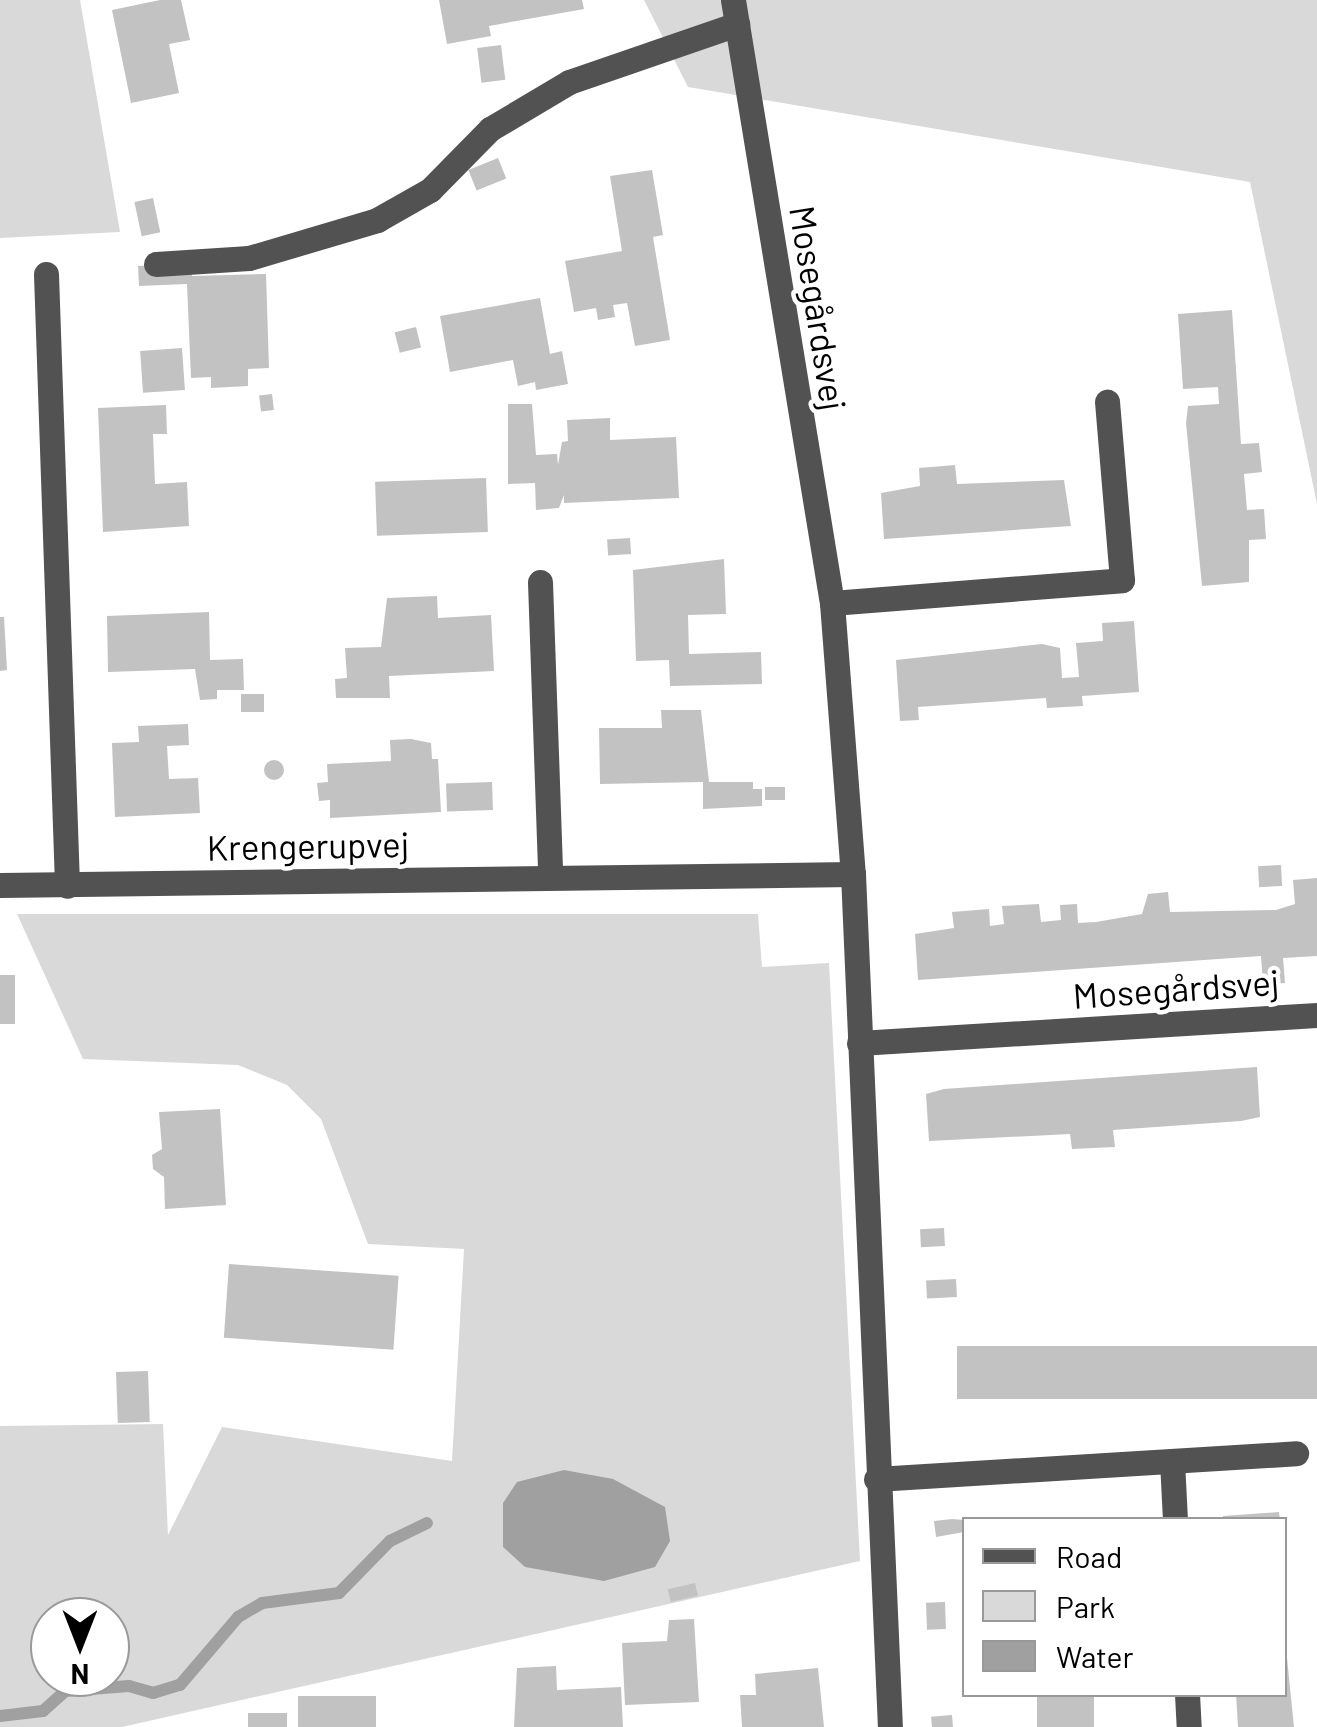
<!DOCTYPE html>
<html>
<head>
<meta charset="utf-8">
<style>
  body { margin:0 }
  #map { position:relative; width:1317px; height:1727px; overflow:hidden; background:#fff; font-family:Barlow,sans-serif }
  div>[style] { position:absolute }
  [style*='--x'] { left:calc(var(--x)*1px); top:calc(var(--y)*1px); width:calc(var(--w)*1px); rotate:calc(var(--a)*1deg) }
  .green>* { inset:0; background:#d9d9d9 }
  .water>* { inset:0; background:#a0a0a0 }
  .stream>* { height:12px; margin:-6px; padding:0 6px; transform-origin:6px; border-radius:6px; background:#a0a0a0 }
  .building>* { inset:0; background:#c2c2c2; transform-origin:0 0 }
  .round { border-radius:50% }
  .minor>* { height:25px; margin:-12.5px; padding:0 12.5px; transform-origin:12.5px; border-radius:12.5px; background:#525252 }
  span { translate:-50% -50%; white-space:nowrap; text-align:center; line-height:1.15; -webkit-text-stroke:9px #fff; paint-order:stroke }
  .street-label { font-size:35px; color:#000 }
  .legend { position:absolute; left:962px; top:1517px; width:325px; height:180px; box-sizing:border-box; background:#fff; border:2px solid #999; margin:0; padding:12px 18px; list-style:none; font-size:30px; color:#000 }
  .legend li { display:flex; align-items:center; gap:20px; height:50px }
  .legend b { width:50px; border:2px solid #999 }
  .north { position:absolute; left:30px; top:1597px; width:100px; height:100px; box-sizing:border-box; background:#fff; border:2px solid #999; border-radius:50%; rotate:180deg; font-size:28px; font-weight:700; line-height:40px; text-align:center; color:#000 }
  .north::after { content:''; display:block; margin:auto; width:35px; height:45px; background:#000; clip-path:polygon(50% 0,100% 100%,50% 72%,0 100%) }
</style>
</head>
<body>
<div id="map">
  <div class="green">
    <i style="clip-path:polygon(0 0,80px 0,120px 232px,0 238px)"></i>
    <i style="clip-path:polygon(644px 0,1317px 0,1317px 504px,1250px 182px,688px 87px)"></i>
    <i style="clip-path:polygon(evenodd,17px 914px,758px 914px,762px 967px,829px 963px,860px 1561px,122px 1727px,0 1727px,0 1426px,163px 1424px,168px 1535px,222px 1427px,452px 1461px,464px 1249px,368px 1244px,321px 1119px,287px 1085px,238px 1065px,83px 1059px,17px 914px,50px 1617px,110px 1617px,110px 1677px,50px 1677px,50px 1617px)"></i>
  </div>
  <div class="water">
    <i style="clip-path:polygon(564px 1470px,613px 1479px,665px 1507px,670px 1541px,655px 1567px,604px 1581px,525px 1567px,503px 1547px,503px 1503px,517px 1482px)"></i>
  </div>
  <div class="stream">
    <i style="--x:0;--y:1716;--w:43;--a:-6.6"></i>
    <i style="--x:43;--y:1711;--w:30;--a:-42"></i>
    <i style="--x:65;--y:1691;--w:64;--a:-4.5"></i>
    <i style="--x:129;--y:1686;--w:25;--a:16"></i>
    <i style="--x:153;--y:1693;--w:28;--a:-17"></i>
    <i style="--x:180;--y:1685;--w:89;--a:-49.5"></i>
    <i style="--x:238;--y:1617;--w:28;--a:-30"></i>
    <i style="--x:262;--y:1603;--w:78;--a:-7.4"></i>
    <i style="--x:339;--y:1593;--w:73;--a:-45.6"></i>
    <i style="--x:390;--y:1541;--w:41;--a:-25.9"></i>
  </div>
  <div class="building">
    <i style="clip-path:polygon(160px 0,181px 0,190px 40px,169px 44px,179px 93px,131px 103px,112px 10px)"></i>
    <i style="clip-path:polygon(439px 0,582px 0,584px 9px,489px 26px,491px 36px,447px 44px)"></i>
    <i style="left:501px;top:45px;width:35px;height:24px;rotate:83deg"></i>
    <i style="left:498px;top:158px;width:22px;height:32px;rotate:68deg"></i>
    <i style="clip-path:polygon(652px 170px,663px 235px,653px 237px,670px 340px,635px 346px,627px 303px,613px 305px,615px 317px,598px 320px,596px 308px,574px 312px,565px 261px,622px 251px,610px 176px)"></i>
    <i style="left:153px;top:198px;width:35px;height:19px;rotate:78deg"></i>
    <i style="clip-path:polygon(191px 264px,192px 276px,266px 274px,269px 368px,248px 369px,248px 386px,211px 388px,211px 377px,191px 378px,187px 284px,139px 286px,138px 266px)"></i>
    <i style="clip-path:polygon(540px 298px,550px 354px,562px 351px,568px 384px,536px 390px,535px 382px,518px 386px,513px 360px,450px 372px,440px 316px)"></i>
    <i style="clip-path:polygon(1232px 310px,1241px 444px,1259px 443px,1262px 472px,1244px 474px,1247px 510px,1264px 509px,1266px 539px,1249px 540px,1249px 582px,1202px 586px,1186px 423px,1188px 406px,1219px 404px,1218px 387px,1183px 389px,1178px 314px)"></i>
    <i style="left:416px;top:327px;width:21px;height:22px;rotate:76deg"></i>
    <i style="left:182px;top:348px;width:42px;height:42px;rotate:86deg"></i>
    <i style="left:272px;top:394px;width:16px;height:13px;rotate:83deg"></i>
    <i style="clip-path:polygon(508px 404px,532px 404px,536px 455px,557px 454px,558px 465px,562px 442px,568px 441px,567px 420px,610px 418px,610px 440px,676px 437px,679px 498px,564px 503px,564px 495px,559px 508px,536px 510px,535px 483px,508px 484px)"></i>
    <i style="clip-path:polygon(166px 405px,167px 434px,153px 434px,155px 484px,187px 482px,189px 526px,103px 532px,98px 408px)"></i>
    <i style="clip-path:polygon(955px 465px,957px 484px,1064px 480px,1071px 526px,884px 539px,881px 493px,920px 486px,919px 468px)"></i>
    <i style="left:486px;top:478px;width:54px;height:111px;rotate:88deg"></i>
    <i style="left:630px;top:538px;width:16px;height:23px;rotate:86deg"></i>
    <i style="clip-path:polygon(724px 559px,726px 614px,688px 615px,689px 654px,761px 652px,762px 684px,670px 686px,669px 660px,636px 661px,633px 570px)"></i>
    <i style="clip-path:polygon(437px 596px,438px 618px,491px 615px,494px 671px,389px 676px,390px 698px,336px 698px,335px 679px,347px 678px,345px 648px,381px 647px,387px 598px)"></i>
    <i style="clip-path:polygon(209px 612px,210px 660px,243px 659px,244px 690px,217px 690px,217px 699px,200px 700px,195px 669px,108px 672px,107px 616px)"></i>
    <i style="clip-path:polygon(0 617px,4px 617px,7px 670px,0 671px)"></i>
    <i style="clip-path:polygon(1134px 621px,1139px 692px,1082px 696px,1083px 706px,1047px 708px,1046px 698px,918px 707px,919px 720px,900px 721px,896px 660px,1042px 644px,1060px 648px,1062px 678px,1079px 677px,1076px 643px,1103px 641px,1102px 623px)"></i>
    <i style="left:241px;top:694px;width:23px;height:18px"></i>
    <i style="clip-path:polygon(661px 710px,701px 710px,709px 782px,753px 782px,753px 789px,762px 789px,762px 806px,703px 809px,703px 782px,600px 784px,599px 728px,662px 728px)"></i>
    <i style="clip-path:polygon(188px 724px,189px 745px,167px 746px,169px 779px,198px 778px,200px 813px,115px 817px,112px 743px,139px 742px,138px 726px)"></i>
    <i style="clip-path:polygon(411px 739px,431px 743px,432px 759px,438px 759px,441px 812px,330px 818px,330px 800px,319px 801px,317px 783px,328px 782px,327px 764px,391px 761px,390px 740px)"></i>
    <i class="round" style="left:264px;top:760px;width:20px;height:20px"></i>
    <i style="left:492px;top:782px;width:28px;height:46px;rotate:88deg"></i>
    <i style="left:765px;top:787px;width:20px;height:13px"></i>
    <i style="left:1281px;top:865px;width:21px;height:23px;rotate:87deg"></i>
    <i style="clip-path:polygon(1317px 878px,1317px 956px,1283px 958px,1285px 983px,1263px 985px,1261px 956px,918px 980px,915px 934px,954px 928px,952px 912px,989px 909px,990px 926px,1004px 924px,1002px 906px,1039px 904px,1041px 922px,1061px 920px,1060px 905px,1077px 904px,1078px 923px,1096px 922px,1142px 914px,1148px 894px,1168px 892px,1170px 912px,1276px 910px,1295px 904px,1293px 880px)"></i>
    <i style="left:0;top:975px;width:15px;height:49px"></i>
    <i style="clip-path:polygon(1257px 1067px,1260px 1117px,1241px 1121px,1113px 1130px,1115px 1147px,1072px 1149px,1070px 1134px,929px 1141px,926px 1094px,944px 1089px)"></i>
    <i style="clip-path:polygon(220px 1109px,226px 1205px,165px 1209px,164px 1177px,153px 1169px,152px 1155px,162px 1149px,159px 1112px)"></i>
    <i style="left:944px;top:1228px;width:18px;height:24px;rotate:87deg"></i>
    <i style="left:229px;top:1264px;width:170px;height:74px;rotate:4deg"></i>
    <i style="left:956px;top:1279px;width:18px;height:30px;rotate:87deg"></i>
    <i style="left:1317px;top:1346px;width:53px;height:360px;rotate:90deg"></i>
    <i style="left:148px;top:1371px;width:51px;height:32px;rotate:88deg"></i>
    <i style="clip-path:polygon(1279px 1512px,1280px 1520px,1223px 1520px,1223px 1516px)"></i>
    <i style="clip-path:polygon(952px 1519px,964px 1520px,964px 1532px,936px 1537px,934px 1521px)"></i>
    <i style="left:695px;top:1583px;width:13px;height:28px;rotate:77deg"></i>
    <i style="left:945px;top:1602px;width:27px;height:19px;rotate:88deg"></i>
    <i style="clip-path:polygon(694px 1619px,699px 1702px,625px 1705px,622px 1643px,667px 1641px,669px 1620px)"></i>
    <i style="clip-path:polygon(1284px 1628px,1294px 1727px,1238px 1727px,1236px 1694px,1284px 1694px)"></i>
    <i style="clip-path:polygon(556px 1666px,557px 1690px,621px 1687px,623px 1727px,514px 1727px,517px 1668px)"></i>
    <i style="clip-path:polygon(818px 1668px,824px 1727px,742px 1727px,740px 1695px,756px 1695px,755px 1674px)"></i>
    <i style="left:1037px;top:1694px;width:57px;height:33px"></i>
    <i style="left:298px;top:1696px;width:78px;height:31px"></i>
    <i style="left:287px;top:1713px;width:14px;height:39px;rotate:90deg"></i>
    <i style="left:952px;top:1715px;width:12px;height:21px;rotate:85deg"></i>
  </div>
  <div class="minor">
    <i style="--x:733;--y:0;--w:611;--a:80.68"></i>
    <i style="--x:832;--y:603;--w:272;--a:85.6"></i>
    <i style="--x:853;--y:874;--w:854;--a:87.52"></i>
    <i style="--x:156;--y:264;--w:93;--a:-3.7"></i>
    <i style="--x:249;--y:258;--w:134;--a:-16.5"></i>
    <i style="--x:377;--y:220;--w:61;--a:-29.5"></i>
    <i style="--x:430;--y:190;--w:86;--a:-45.5"></i>
    <i style="--x:490;--y:129;--w:92;--a:-30.7"></i>
    <i style="--x:569;--y:82;--w:178;--a:-19"></i>
    <i style="--x:46;--y:274;--w:612;--a:88.03"></i>
    <i style="--x:540;--y:582;--w:293;--a:88"></i>
    <i style="--x:832;--y:603;--w:291;--a:-4.5"></i>
    <i style="--x:1122;--y:580;--w:179;--a:-94.8"></i>
    <i style="--x:0;--y:885;--w:853;--a:-0.74"></i>
    <i style="--x:859;--y:1043;--w:459;--a:-3.5"></i>
    <i style="--x:1172;--y:1461;--w:59;--a:87.1"></i>
    <i style="--x:876;--y:1479;--w:421;--a:-3.5"></i>
    <i style="--x:1187;--y:1694;--w:33;--a:87"></i>
  </div>
  <div class="street-label">
    <span style="left:819px;top:308px;rotate:81deg">Mosegårdsvej</span>
    <span style="left:308px;top:845px;rotate:-1deg">Krengerupvej</span>
    <span style="left:1176px;top:988px;rotate:-4deg">Mosegårdsvej</span>
  </div>
  <ul class="legend">
  <li><b style="height:12px;background:#525252"></b>Road</li>
  <li><b style="height:28px;background:#d9d9d9"></b>Park</li>
  <li><b style="height:28px;background:#a0a0a0"></b>Water</li>
  </ul>
  <div class="north">N</div>
</div>
</body>
</html>
